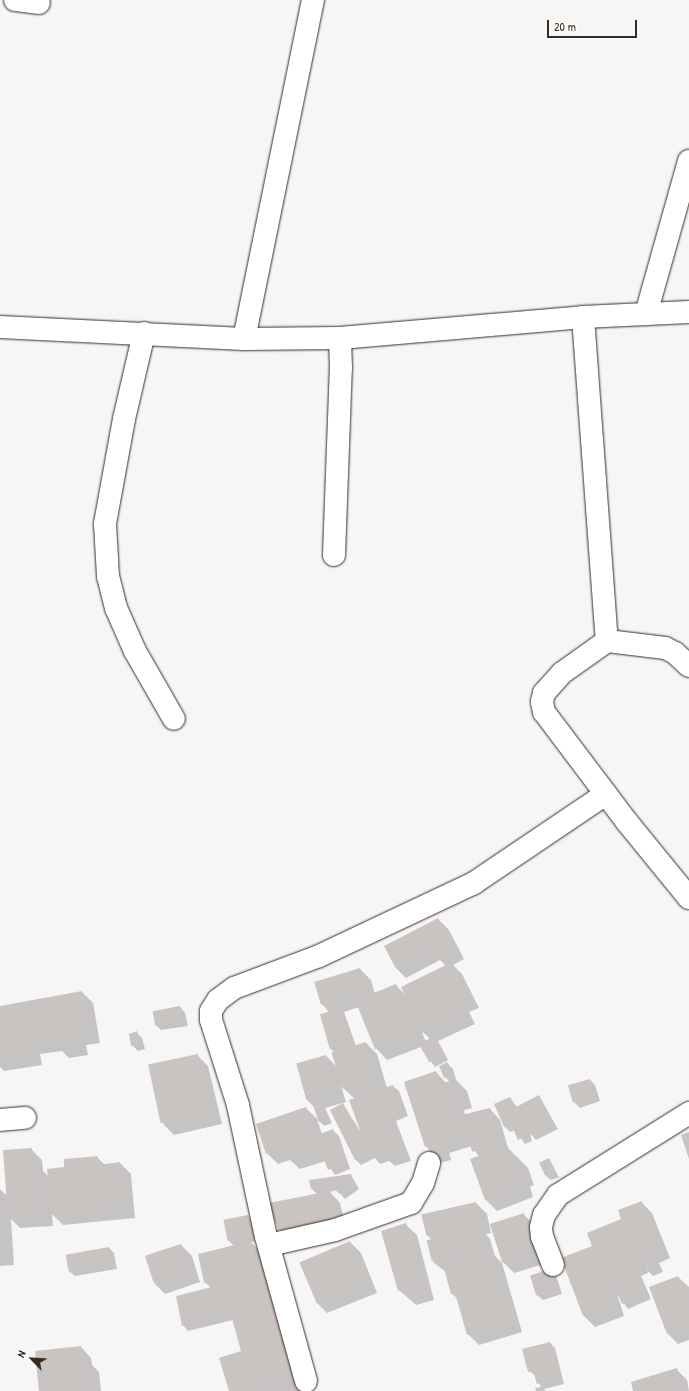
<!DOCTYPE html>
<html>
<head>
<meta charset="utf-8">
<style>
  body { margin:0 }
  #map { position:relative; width:689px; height:1391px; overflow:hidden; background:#f7f6f6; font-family:"Patrick Hand",sans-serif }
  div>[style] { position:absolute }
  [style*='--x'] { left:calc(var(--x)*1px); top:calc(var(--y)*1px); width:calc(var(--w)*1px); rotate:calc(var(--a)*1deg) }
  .shadow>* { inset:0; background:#0003 }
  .building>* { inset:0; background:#c9c3c1; transform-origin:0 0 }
  .roads { filter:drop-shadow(0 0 1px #3b2a1e) drop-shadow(0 0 1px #3b2a1e) }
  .street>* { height:22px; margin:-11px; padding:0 11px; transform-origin:11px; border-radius:11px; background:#fff }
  span { translate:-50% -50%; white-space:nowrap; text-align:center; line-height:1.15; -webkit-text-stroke:4px #fff; paint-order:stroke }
  .north { position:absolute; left:12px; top:1339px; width:40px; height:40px; -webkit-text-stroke:3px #fff; paint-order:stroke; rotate:295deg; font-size:11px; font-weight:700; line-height:16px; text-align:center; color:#3b2a1e }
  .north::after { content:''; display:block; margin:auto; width:14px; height:18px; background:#3b2a1e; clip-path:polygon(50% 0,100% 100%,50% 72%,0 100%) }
  .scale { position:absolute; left:547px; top:20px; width:90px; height:18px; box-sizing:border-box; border:2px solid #3b2a1e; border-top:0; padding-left:5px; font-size:12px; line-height:14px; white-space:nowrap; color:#3b2a1e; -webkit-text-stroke:3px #fff; paint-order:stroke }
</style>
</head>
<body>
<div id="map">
  <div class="shadow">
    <i style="clip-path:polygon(evenodd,438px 919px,449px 930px,464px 959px,453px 965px,462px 974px,479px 1008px,469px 1012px,475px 1024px,438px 1041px,448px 1060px,435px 1067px,421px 1047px,387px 1060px,377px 1049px,359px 1007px,344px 1012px,356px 1046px,366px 1043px,377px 1054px,387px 1088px,393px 1086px,399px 1091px,408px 1116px,396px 1121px,411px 1161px,395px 1166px,389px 1161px,380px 1164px,375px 1158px,361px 1165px,356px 1160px,331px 1110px,343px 1104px,362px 1134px,355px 1099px,341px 1086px,346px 1102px,325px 1108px,332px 1123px,324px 1126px,318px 1120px,315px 1108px,306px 1099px,297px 1064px,326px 1056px,338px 1068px,335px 1053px,331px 1049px,330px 1013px,322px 1004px,360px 969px,371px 980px,375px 994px,396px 985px,405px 995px,446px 966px,440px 960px,406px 978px,395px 967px,438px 919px,421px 1030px,430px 1039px,426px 1042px,421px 1030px)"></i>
    <i style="clip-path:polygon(82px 992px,93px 1003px,100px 1043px,86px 1045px,88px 1055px,69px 1058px,62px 1051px,40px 1054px,42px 1065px,4px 1071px,0 1067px,0 1007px)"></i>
    <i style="clip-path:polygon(180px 1007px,185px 1013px,188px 1026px,161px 1030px,156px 1025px,154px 1012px)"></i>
    <i style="clip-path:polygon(137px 1033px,142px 1038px,145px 1049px,138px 1051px,132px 1045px)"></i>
    <i style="clip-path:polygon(197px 1055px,208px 1066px,222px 1124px,174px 1135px,163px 1124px)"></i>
    <i style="clip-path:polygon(447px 1063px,453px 1069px,456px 1080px,467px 1091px,472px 1108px,464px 1110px,465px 1116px,490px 1109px,500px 1120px,508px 1148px,528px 1168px,534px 1185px,530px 1187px,533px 1197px,497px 1211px,486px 1200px,471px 1160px,479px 1157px,472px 1146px,449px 1153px,451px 1160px,439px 1163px,426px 1146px,436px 1072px,446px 1083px,450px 1082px,445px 1077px)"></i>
    <i style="clip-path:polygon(590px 1080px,595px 1085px,600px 1101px,580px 1108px,574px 1102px)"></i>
    <i style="clip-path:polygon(539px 1096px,558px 1129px,536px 1140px,530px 1133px,532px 1141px,525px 1144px,515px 1130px,510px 1132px,505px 1127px,495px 1105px,510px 1098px,517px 1107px)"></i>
    <i style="clip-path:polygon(306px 1108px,317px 1119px,322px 1134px,333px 1130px,339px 1136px,350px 1169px,335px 1175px,326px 1161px,300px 1169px,290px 1160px,278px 1164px,267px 1153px)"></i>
    <i style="clip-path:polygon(31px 1149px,42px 1160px,43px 1171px,49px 1177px,97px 1157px,105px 1165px,120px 1163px,131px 1174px,135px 1218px,63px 1225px,52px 1214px,53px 1226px,20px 1228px,11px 1219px,14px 1265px,0 1266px,0 1189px,8px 1197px)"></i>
    <i style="clip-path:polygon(549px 1159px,559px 1177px,551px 1180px,545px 1175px)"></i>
    <i style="clip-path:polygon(351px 1175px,359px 1189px,345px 1199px,337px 1190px,330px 1192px,340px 1203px,346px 1229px,290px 1240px,279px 1229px,273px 1218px,317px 1194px,312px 1189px,310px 1181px)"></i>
    <i style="clip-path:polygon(641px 1202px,652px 1213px,670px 1258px,659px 1263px,663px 1272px,653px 1276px,647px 1270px,648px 1273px,641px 1276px,651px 1299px,628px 1309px,617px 1294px,624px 1316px,595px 1327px,584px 1316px,563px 1258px,593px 1247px)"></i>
    <i style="clip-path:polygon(476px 1203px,487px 1214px,491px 1233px,486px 1234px,490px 1239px,495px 1256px,502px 1263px,522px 1332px,479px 1345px,468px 1334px,458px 1299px,452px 1294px,446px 1272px,433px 1262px,433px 1241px,426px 1234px)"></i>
    <i style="clip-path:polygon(524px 1215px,535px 1225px,547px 1263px,514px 1273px,503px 1262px)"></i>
    <i style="clip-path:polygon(248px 1216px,253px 1221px,257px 1241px,251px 1242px,262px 1253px,309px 1391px,230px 1391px,242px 1352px,233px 1320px,188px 1331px,183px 1325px,211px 1288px,205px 1282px,234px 1246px,228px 1240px)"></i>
    <i style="clip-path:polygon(406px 1225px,417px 1235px,434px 1300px,416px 1305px,399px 1290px)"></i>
    <i style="clip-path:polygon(350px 1242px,361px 1253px,377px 1293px,327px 1313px,316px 1302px)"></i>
    <i style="clip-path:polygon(181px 1245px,192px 1256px,200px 1282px,165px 1294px,154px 1283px)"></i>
    <i style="clip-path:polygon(109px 1248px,114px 1253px,117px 1269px,75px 1276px,69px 1271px)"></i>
    <i style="clip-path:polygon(550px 1270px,556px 1275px,562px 1294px,543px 1300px,537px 1295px)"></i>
    <i style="clip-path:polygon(678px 1277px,689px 1287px,689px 1340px,678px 1344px,667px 1333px)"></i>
    <i style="clip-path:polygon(550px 1343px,555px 1348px,564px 1384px,544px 1389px,546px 1391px,536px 1391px,535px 1388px,541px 1387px,536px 1376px,529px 1371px)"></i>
    <i style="clip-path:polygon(81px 1347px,91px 1358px,92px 1365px,99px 1372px,101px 1391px,40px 1391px)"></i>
    <i style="clip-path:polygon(676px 1369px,687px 1380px,689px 1391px,635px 1391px,632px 1382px)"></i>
  </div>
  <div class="building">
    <i style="clip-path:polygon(438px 918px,454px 948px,436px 958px,431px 948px,395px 967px,384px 946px)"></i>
    <i style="clip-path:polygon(452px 962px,468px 997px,459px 1001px,465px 1013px,422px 1033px,401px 987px)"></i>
    <i style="left:360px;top:968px;width:24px;height:48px;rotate:73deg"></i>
    <i style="left:396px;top:984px;width:53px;height:44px;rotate:68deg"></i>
    <i style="clip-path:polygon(82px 991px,90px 1032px,76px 1034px,78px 1044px,58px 1048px,56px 1039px,30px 1043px,32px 1055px,0 1059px,0 1006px)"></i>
    <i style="left:180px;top:1006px;width:15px;height:28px;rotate:79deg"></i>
    <i style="left:342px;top:1008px;width:36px;height:23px;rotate:74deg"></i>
    <i style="clip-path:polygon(137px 1031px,140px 1044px,131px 1046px,129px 1034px)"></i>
    <i style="left:434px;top:1036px;width:21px;height:17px;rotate:61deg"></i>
    <i style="left:366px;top:1042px;width:38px;height:36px;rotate:73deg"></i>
    <i style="left:198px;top:1054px;width:60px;height:51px;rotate:78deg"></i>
    <i style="left:326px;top:1055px;width:37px;height:31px;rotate:74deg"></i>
    <i style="clip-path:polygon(447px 1062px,453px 1073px,444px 1078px,439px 1066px)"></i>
    <i style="clip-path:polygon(436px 1071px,440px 1084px,456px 1079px,462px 1097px,453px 1099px,464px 1134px,442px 1142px,446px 1155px,433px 1158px,430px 1145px,425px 1147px,404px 1082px)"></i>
    <i style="left:590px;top:1079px;width:18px;height:23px;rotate:74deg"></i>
    <i style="clip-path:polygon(393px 1085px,404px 1111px,388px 1117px,400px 1150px,383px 1156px,381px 1149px,355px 1160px,330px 1110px,343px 1103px,368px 1152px,349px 1100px)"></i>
    <i style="clip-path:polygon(539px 1095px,554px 1123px,530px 1135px,522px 1120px,528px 1135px,518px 1140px,511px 1124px,504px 1127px,494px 1104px,510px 1097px,516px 1107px)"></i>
    <i style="left:322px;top:1104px;width:15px;height:9px;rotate:70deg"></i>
    <i style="clip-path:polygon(306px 1107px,316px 1136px,333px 1129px,346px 1164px,328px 1170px,320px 1148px,288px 1159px,284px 1148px,266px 1154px,256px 1124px)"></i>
    <i style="left:490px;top:1108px;width:38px;height:28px;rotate:76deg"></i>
    <i style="clip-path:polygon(689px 1132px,689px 1159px,681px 1135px)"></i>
    <i style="clip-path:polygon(507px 1146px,511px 1158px,517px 1156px,524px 1174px,520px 1176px,523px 1186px,485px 1200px,470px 1159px)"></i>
    <i style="clip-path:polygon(32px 1148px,33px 1166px,38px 1165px,43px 1215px,8px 1218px,3px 1150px)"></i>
    <i style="clip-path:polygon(98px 1156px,98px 1165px,120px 1162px,124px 1207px,51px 1215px,47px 1169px,64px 1167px,64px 1159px)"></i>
    <i style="left:549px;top:1158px;width:14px;height:11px;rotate:65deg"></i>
    <i style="clip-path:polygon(351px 1174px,354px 1183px,339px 1194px,332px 1185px,311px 1189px,309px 1180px)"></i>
    <i style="clip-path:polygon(330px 1191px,335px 1218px,278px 1230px,276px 1218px,272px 1219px,269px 1203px)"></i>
    <i style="clip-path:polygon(642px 1201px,660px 1248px,636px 1257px,638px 1262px,634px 1264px,646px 1294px,622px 1304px,609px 1274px,604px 1276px,614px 1305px,583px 1316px,561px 1258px,592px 1246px,587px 1233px,621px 1219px,618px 1210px)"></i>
    <i style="left:476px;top:1202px;width:22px;height:56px;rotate:77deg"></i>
    <i style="left:524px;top:1213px;width:41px;height:36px;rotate:72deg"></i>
    <i style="left:248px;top:1215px;width:21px;height:25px;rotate:79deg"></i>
    <i style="clip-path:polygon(406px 1223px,421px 1277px,405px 1282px,406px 1288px,398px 1291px,381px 1231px)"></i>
    <i style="left:480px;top:1227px;width:21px;height:55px;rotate:76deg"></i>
    <i style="clip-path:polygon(251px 1241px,258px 1270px,264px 1269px,294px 1377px,247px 1391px,229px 1391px,219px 1358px,241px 1351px,231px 1315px,236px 1313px,182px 1326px,176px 1296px,236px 1281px,235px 1275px,204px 1283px,198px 1254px)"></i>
    <i style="left:350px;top:1241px;width:44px;height:55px;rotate:67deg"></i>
    <i style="left:181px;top:1244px;width:28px;height:38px;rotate:72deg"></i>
    <i style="left:109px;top:1247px;width:17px;height:44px;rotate:80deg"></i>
    <i style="clip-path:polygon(491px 1251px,512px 1321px,467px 1335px,455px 1293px,451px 1294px,443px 1265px)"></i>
    <i style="left:654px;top:1257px;width:11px;height:11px;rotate:68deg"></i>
    <i style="left:551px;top:1269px;width:21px;height:22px;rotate:73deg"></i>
    <i style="clip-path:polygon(678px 1276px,689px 1304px,689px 1325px,667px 1334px,649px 1287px)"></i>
    <i style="left:426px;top:1283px;width:11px;height:21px;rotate:75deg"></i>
    <i style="clip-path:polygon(550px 1342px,559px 1378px,537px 1384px,533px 1371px,528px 1372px,522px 1349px)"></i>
    <i style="clip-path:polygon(81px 1346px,82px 1360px,88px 1360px,91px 1391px,39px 1391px,35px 1351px)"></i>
    <i style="clip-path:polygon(677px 1368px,683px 1389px,633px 1391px,631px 1382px)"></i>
    <i style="clip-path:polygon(293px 1385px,294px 1391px,274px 1391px)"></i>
  </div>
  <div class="roads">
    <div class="street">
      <i style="--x:15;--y:0;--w:24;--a:7"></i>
      <i style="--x:646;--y:314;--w:159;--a:-74.3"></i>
      <i style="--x:583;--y:317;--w:325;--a:85.8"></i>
      <i style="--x:0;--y:327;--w:244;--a:2.8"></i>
      <i style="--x:244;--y:339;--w:96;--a:-0.6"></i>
      <i style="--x:340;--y:338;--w:244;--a:-4.9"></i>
      <i style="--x:583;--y:317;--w:106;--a:-2.7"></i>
      <i style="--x:144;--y:333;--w:88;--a:103.1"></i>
      <i style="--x:124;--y:419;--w:107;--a:100.3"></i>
      <i style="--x:105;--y:524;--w:52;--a:86.7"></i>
      <i style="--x:108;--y:576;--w:33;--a:76"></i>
      <i style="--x:116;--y:608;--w:47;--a:66.2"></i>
      <i style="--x:135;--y:651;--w:78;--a:60.2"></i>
      <i style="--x:244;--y:339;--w:346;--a:-78.5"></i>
      <i style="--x:334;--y:555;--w:187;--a:-87.9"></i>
      <i style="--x:341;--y:368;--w:30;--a:-92"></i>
      <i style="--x:689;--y:666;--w:19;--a:-137"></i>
      <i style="--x:675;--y:653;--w:11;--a:-153"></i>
      <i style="--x:665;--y:648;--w:58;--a:-173.1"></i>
      <i style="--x:607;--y:641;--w:55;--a:144.6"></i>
      <i style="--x:562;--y:673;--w:27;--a:132"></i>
      <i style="--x:544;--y:693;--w:9;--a:103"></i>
      <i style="--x:542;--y:702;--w:10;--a:79"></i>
      <i style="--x:544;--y:712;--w:138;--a:53"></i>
      <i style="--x:627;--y:822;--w:98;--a:50.8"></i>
      <i style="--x:0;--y:1120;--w:25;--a:-5"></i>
      <i style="--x:269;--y:1245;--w:68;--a:-12.8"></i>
      <i style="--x:335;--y:1230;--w:81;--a:-19.6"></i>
      <i style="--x:411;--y:1203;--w:23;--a:-59"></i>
      <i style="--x:423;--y:1183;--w:21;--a:-73"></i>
      <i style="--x:553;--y:1265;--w:30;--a:-111"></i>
      <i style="--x:542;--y:1237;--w:10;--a:-96"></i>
      <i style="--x:541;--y:1227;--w:12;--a:-76"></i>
      <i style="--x:544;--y:1215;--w:24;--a:-55"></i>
      <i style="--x:558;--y:1195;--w:155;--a:-32"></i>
      <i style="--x:306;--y:1381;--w:149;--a:-105.5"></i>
      <i style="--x:266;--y:1237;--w:135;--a:-102"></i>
      <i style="--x:238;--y:1105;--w:89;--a:-107.6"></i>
      <i style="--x:211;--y:1020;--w:9;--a:-90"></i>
      <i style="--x:211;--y:1011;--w:13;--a:-58"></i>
      <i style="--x:218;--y:1000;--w:20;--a:-37"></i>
      <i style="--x:234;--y:988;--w:91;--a:-20.6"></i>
      <i style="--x:319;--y:956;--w:171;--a:-25.2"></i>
      <i style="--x:474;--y:883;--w:159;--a:-34"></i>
    </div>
  </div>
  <div class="north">N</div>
  <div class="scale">20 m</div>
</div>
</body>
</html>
